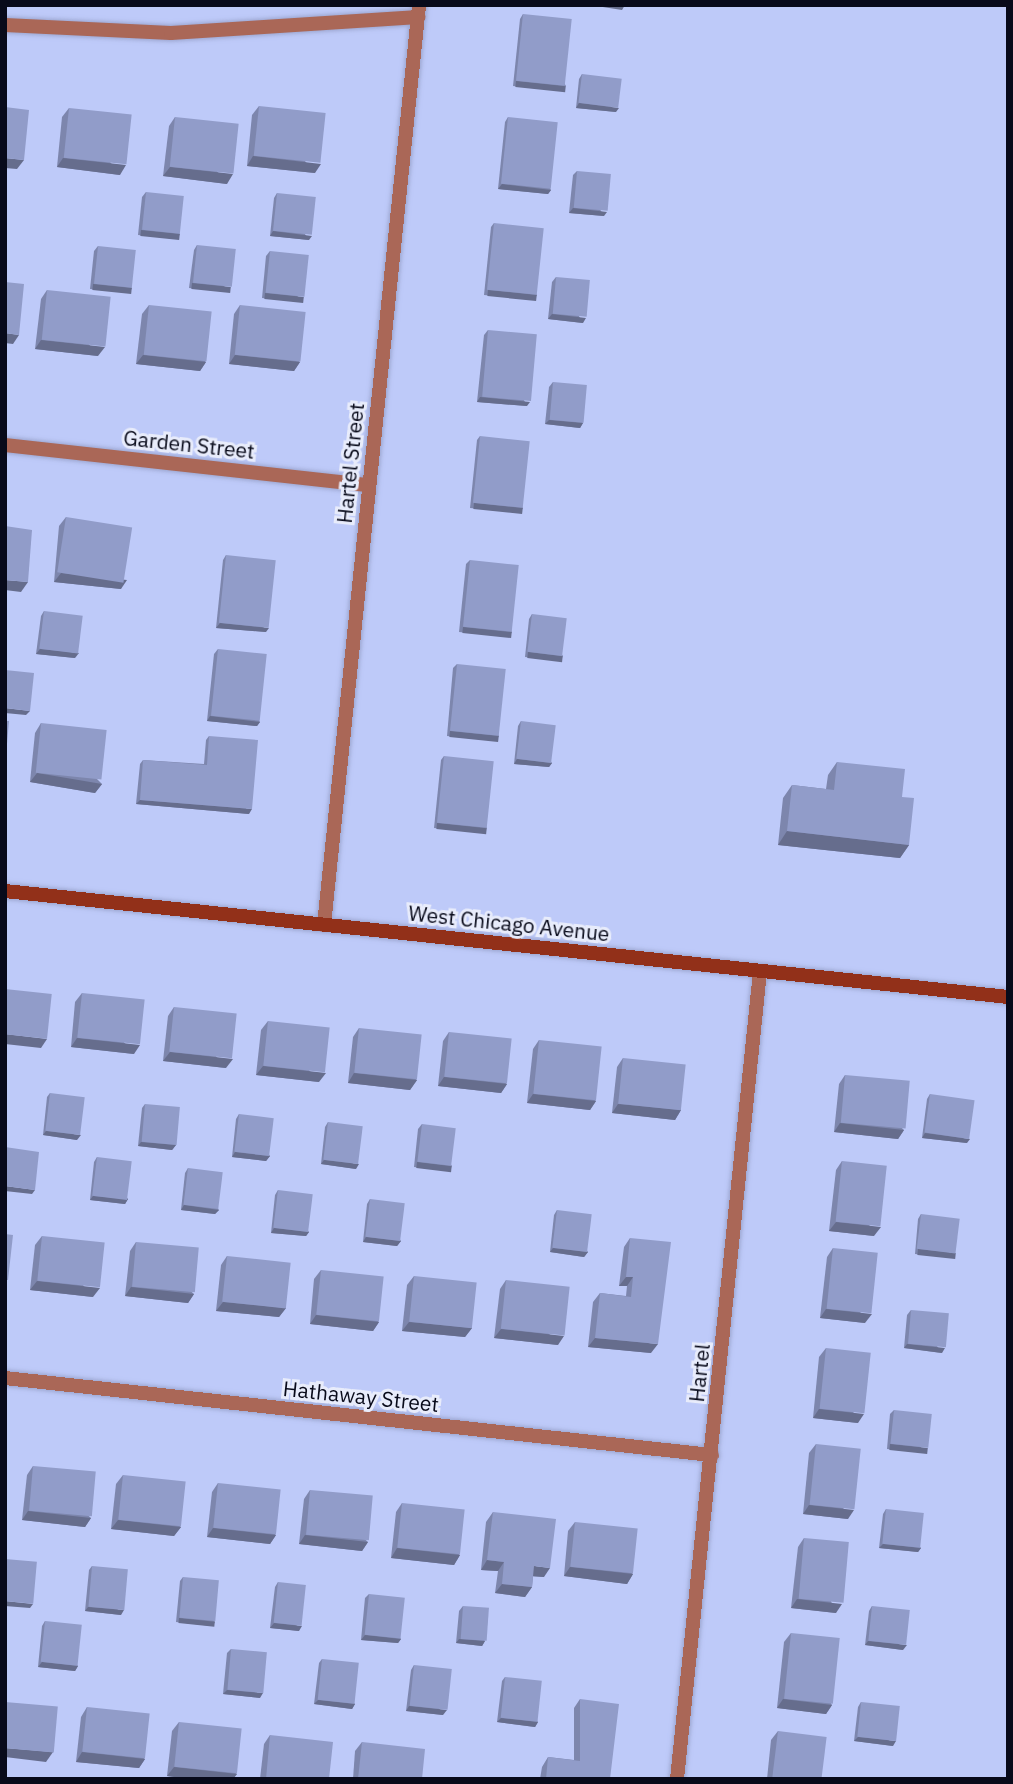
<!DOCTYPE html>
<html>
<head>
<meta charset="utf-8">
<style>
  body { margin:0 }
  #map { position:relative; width:1013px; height:1784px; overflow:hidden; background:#becaf9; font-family:"IBM Plex Sans",sans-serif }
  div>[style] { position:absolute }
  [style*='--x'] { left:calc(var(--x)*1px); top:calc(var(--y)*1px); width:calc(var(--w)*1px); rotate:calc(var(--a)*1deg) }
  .roads { filter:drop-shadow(0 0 2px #9da7d1) drop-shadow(0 0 2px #9da7d1) }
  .street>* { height:14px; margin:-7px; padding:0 7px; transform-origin:7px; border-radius:7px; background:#aa6757 }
  .secondary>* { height:14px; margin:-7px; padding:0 7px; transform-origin:7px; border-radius:7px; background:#923019 }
  .wall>* { inset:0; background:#7d86ad }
  .shaded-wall>* { inset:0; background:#666d8d; transform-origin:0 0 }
  .building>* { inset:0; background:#919cc9; transform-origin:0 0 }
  span { translate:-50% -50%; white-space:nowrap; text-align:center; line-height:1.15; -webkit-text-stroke:6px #e8ecfb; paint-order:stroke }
  .street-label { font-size:21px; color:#080a1a }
  .frame { position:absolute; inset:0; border:7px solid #080a1a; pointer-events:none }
</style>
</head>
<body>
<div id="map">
  <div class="roads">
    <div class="street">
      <i style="--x:5;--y:25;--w:166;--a:2.8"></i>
      <i style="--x:171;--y:33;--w:248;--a:-3.7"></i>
      <i style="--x:5;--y:445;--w:366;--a:6.3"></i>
      <i style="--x:324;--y:925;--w:925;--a:-84.1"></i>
      <i style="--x:5;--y:1378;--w:711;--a:6.22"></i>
      <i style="--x:677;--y:1779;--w:811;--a:-84.13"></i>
    </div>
    <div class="secondary">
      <i style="--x:5;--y:891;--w:1009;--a:6.03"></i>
    </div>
  </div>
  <div class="wall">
    <i style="clip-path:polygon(523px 14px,566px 86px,562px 91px,513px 86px,520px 19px)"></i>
    <i style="clip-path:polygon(582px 74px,616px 112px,576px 108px,579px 79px)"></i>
    <i style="clip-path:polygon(259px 106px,315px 173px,247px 166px,252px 115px)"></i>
    <i style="clip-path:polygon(69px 108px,120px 175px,57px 167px,62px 117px)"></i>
    <i style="clip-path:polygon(175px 117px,227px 184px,163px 176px,169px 126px)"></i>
    <i style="clip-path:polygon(508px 117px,551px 190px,548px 194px,498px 189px,505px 122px)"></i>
    <i style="clip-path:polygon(577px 171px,604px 216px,569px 213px,573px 175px)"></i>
    <i style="clip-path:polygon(146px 192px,180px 234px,177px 239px,138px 235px,142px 197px)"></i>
    <i style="clip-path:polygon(277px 193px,309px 240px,270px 236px,274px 198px)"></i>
    <i style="clip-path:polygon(494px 223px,537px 295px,534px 300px,484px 295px,491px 227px)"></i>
    <i style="clip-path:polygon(197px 245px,228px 292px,189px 288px,194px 250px)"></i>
    <i style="clip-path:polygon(98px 246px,132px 288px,129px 293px,90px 289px,94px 251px)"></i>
    <i style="clip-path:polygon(270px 251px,301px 302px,262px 298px,266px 256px)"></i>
    <i style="clip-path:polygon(556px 277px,583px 323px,548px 319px,552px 282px)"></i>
    <i style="clip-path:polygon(47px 290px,98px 356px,35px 349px,41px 299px)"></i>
    <i style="clip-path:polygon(149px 305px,206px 362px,200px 371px,136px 364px,142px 314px)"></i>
    <i style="clip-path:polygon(240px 305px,300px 362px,294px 371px,229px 364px,234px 314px)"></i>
    <i style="clip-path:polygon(488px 330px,527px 406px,477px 402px,484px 335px)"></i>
    <i style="clip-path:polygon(553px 382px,583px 423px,580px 428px,545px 424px,549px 387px)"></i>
    <i style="clip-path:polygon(480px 436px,523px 508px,520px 513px,470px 508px,477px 440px)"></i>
    <i style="clip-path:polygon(66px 517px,121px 589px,54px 582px,59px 526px)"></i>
    <i style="clip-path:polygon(226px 555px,266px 632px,216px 628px,223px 560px)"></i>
    <i style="clip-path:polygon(470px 560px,512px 632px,509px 637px,459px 632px,466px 564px)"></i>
    <i style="clip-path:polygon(44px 611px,75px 658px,36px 654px,41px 616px)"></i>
    <i style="clip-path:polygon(532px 614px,563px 656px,560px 661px,525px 657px,529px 619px)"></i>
    <i style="clip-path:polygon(218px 649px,260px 722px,257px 726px,207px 721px,214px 654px)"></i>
    <i style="clip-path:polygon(457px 664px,499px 736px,496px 741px,447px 736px,453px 668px)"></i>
    <i style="clip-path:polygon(521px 721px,552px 763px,549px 767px,514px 764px,518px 726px)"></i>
    <i style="clip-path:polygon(41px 723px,102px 784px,95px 793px,30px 782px,35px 733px)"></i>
    <i style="clip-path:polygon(209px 736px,249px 814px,136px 804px,140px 764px,143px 760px,204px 764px,206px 740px)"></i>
    <i style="clip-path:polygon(444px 756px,487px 828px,484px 833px,434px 828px,441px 760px)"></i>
    <i style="clip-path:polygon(837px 762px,902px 797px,909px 845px,900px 858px,778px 845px,783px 798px,792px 785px,826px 789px,828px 775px)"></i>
    <i style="clip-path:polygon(82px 993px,134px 1054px,71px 1047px,75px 1002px)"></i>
    <i style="clip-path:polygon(174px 1007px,226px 1068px,163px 1061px,168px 1016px)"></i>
    <i style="clip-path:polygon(268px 1021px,319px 1082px,256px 1075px,261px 1030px)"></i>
    <i style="clip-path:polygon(359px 1028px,417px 1080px,410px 1090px,348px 1083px,353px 1037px)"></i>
    <i style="clip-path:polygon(449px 1032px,507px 1084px,501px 1093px,438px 1086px,443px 1041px)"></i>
    <i style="clip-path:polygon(539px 1040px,596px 1101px,590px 1110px,527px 1103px,533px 1049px)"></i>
    <i style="clip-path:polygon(623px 1058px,681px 1110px,675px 1120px,612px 1113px,617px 1067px)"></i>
    <i style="clip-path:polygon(845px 1075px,904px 1130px,898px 1139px,834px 1132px,839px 1084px)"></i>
    <i style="clip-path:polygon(50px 1093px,77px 1140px,43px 1135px,47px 1097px)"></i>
    <i style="clip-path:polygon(930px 1094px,967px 1143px,922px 1138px,927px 1099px)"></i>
    <i style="clip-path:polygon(145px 1104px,176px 1145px,172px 1150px,138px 1146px,142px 1108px)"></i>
    <i style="clip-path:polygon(239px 1114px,270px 1156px,266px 1161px,232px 1157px,236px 1119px)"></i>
    <i style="clip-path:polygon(328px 1122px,356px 1169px,321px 1164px,325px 1127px)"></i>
    <i style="clip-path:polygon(422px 1124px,452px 1166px,449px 1171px,414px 1167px,418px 1129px)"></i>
    <i style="clip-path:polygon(97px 1157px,128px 1199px,125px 1204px,90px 1200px,94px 1162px)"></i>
    <i style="clip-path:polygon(842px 1161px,874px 1236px,829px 1231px,836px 1170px)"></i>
    <i style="clip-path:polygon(188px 1168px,219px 1210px,215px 1214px,181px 1210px,185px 1173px)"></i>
    <i style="clip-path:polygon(278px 1190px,309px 1232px,306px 1236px,271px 1233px,275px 1195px)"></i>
    <i style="clip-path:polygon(370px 1199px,401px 1241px,397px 1246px,363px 1242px,367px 1204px)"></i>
    <i style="clip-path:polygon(557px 1210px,588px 1252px,584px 1257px,550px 1252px,554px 1215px)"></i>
    <i style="clip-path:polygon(921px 1214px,953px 1258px,915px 1254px,918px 1219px)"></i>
    <i style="clip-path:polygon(42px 1236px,93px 1297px,30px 1290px,35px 1245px)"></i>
    <i style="clip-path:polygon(630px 1238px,651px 1353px,588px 1347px,593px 1302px,600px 1293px,626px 1296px,627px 1286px,619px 1286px,624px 1247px)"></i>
    <i style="clip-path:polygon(136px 1242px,194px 1294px,188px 1303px,125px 1296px,130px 1251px)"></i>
    <i style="clip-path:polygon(833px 1248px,865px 1323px,820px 1318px,827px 1257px)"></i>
    <i style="clip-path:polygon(227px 1256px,286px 1308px,279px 1317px,216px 1311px,221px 1265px)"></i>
    <i style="clip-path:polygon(321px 1270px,379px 1322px,373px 1331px,310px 1324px,314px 1279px)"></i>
    <i style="clip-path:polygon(414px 1276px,472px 1328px,465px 1337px,402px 1331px,407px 1285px)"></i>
    <i style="clip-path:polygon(506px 1280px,558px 1345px,494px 1338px,500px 1289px)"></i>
    <i style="clip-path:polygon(911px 1310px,942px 1353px,904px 1348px,907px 1315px)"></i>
    <i style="clip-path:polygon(826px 1348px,858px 1423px,813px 1418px,819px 1357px)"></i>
    <i style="clip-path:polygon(894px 1410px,925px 1453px,887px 1449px,890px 1414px)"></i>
    <i style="clip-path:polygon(816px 1444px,848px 1519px,803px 1514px,809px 1453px)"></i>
    <i style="clip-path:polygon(33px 1466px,91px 1518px,85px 1527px,22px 1520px,27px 1475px)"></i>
    <i style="clip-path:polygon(123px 1475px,181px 1527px,174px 1536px,111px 1529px,116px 1484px)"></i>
    <i style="clip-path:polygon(218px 1483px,276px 1535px,270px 1544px,207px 1537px,212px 1492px)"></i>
    <i style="clip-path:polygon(310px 1490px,368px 1542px,362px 1551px,299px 1544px,304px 1499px)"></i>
    <i style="clip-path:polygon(402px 1503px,460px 1555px,454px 1565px,391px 1558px,396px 1512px)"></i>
    <i style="clip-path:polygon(886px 1509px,921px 1548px,918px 1552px,879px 1548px,883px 1514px)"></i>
    <i style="clip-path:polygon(493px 1512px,544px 1577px,533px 1576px,532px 1587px,525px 1597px,495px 1593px,498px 1571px,481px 1570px,486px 1522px)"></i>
    <i style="clip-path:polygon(575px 1522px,633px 1574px,627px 1584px,564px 1576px,568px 1531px)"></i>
    <i style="clip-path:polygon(804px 1538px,836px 1613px,791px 1608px,798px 1547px)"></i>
    <i style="clip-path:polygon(92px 1566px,121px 1615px,85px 1611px,89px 1570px)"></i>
    <i style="clip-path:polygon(183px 1577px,215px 1622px,212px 1626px,176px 1622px,180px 1581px)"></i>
    <i style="clip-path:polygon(278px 1582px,299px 1631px,270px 1628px,275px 1587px)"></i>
    <i style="clip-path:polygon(369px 1594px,401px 1639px,398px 1643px,361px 1640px,365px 1598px)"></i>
    <i style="clip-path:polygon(463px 1606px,485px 1641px,482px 1646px,456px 1643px,459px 1611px)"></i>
    <i style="clip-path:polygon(872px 1606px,903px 1650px,865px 1645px,869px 1611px)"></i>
    <i style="clip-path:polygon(45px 1621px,78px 1666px,75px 1671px,38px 1667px,42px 1626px)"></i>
    <i style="clip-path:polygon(791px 1633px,832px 1705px,826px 1714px,777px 1708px,784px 1642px)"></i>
    <i style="clip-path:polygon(231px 1649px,260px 1698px,223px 1694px,227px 1653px)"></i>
    <i style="clip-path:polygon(322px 1659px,355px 1704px,352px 1709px,314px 1704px,319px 1663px)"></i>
    <i style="clip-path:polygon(414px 1665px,443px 1715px,406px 1711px,411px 1670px)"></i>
    <i style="clip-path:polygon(505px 1677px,538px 1722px,535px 1727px,497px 1722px,502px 1681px)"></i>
    <i style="clip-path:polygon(580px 1699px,610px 1779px,540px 1779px,542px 1767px,548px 1757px,574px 1760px,574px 1708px)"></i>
    <i style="clip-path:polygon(861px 1702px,893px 1746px,854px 1741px,858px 1707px)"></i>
    <i style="clip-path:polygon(87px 1707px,145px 1759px,139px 1768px,76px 1762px,81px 1717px)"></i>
    <i style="clip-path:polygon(179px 1722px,237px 1774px,233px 1779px,189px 1779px,167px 1776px,172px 1731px)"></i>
    <i style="clip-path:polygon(778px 1731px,822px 1779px,767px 1779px,771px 1740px)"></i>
    <i style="clip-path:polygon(270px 1735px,329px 1779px,260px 1779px,264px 1744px)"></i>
    <i style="clip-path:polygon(362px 1742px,422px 1779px,353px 1779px,355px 1751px)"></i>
  </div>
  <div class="shaded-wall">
    <i style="clip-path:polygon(590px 5px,625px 5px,622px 10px)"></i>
    <i style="left:516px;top:81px;width:50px;height:6px;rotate:6deg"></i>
    <i style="clip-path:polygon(579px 103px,619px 108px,616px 112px,576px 108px)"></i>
    <i style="clip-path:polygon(253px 156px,321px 164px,315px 173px,247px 166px)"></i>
    <i style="clip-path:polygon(5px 158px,24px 160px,17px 169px,5px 168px)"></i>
    <i style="clip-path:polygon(63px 158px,126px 165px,120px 175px,57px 167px)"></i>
    <i style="clip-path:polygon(170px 167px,233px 174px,227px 184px,163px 176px)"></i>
    <i style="clip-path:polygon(502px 184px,551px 190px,548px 194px,498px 189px)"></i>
    <i style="clip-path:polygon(573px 208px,607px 212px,604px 216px,569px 213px)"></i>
    <i style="left:141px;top:230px;width:39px;height:6px;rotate:6deg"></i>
    <i style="clip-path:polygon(273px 231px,312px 236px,309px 240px,270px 236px)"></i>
    <i style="left:192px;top:283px;width:39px;height:6px;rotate:6deg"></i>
    <i style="left:93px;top:284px;width:39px;height:6px;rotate:6deg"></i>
    <i style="left:488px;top:290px;width:49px;height:6px;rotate:6deg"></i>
    <i style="left:265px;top:293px;width:39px;height:6px;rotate:6deg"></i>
    <i style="clip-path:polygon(552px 314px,586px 318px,583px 323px,548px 319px)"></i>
    <i style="clip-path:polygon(5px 333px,19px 335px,13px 344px,5px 343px)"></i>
    <i style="clip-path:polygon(41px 340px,105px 347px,98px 356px,35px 349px)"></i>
    <i style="clip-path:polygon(143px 355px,206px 362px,200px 371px,136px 364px)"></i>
    <i style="clip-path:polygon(235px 355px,300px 362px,294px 371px,229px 364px)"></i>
    <i style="clip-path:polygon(480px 397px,530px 402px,527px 406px,477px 402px)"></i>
    <i style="clip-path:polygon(549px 420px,583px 423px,580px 428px,545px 424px)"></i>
    <i style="left:474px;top:503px;width:49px;height:6px;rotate:6deg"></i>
    <i style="clip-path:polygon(61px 573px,127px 580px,121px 589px,54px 582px)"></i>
    <i style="clip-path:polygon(5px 580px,28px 582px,21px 592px,5px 590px)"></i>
    <i style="clip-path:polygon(220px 623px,269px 628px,266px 632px,216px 628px)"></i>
    <i style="left:463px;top:627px;width:49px;height:6px;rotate:6deg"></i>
    <i style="clip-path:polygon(40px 649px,79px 653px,75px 658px,36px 654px)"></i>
    <i style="left:528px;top:652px;width:35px;height:6px;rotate:7deg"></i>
    <i style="clip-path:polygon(5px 708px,30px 711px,26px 715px,5px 713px)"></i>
    <i style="clip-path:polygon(210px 716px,260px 722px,257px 726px,207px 721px)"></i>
    <i style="left:450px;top:731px;width:49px;height:6px;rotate:6deg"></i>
    <i style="clip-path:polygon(517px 759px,552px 763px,549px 767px,514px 764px)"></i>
    <i style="clip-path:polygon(37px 773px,102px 784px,95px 793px,30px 782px)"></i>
    <i style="clip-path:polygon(140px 800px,252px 809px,249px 814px,136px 804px)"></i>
    <i style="left:437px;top:823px;width:50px;height:6px;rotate:6deg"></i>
    <i style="clip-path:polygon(787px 831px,909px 845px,900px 858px,778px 845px)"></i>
    <i style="clip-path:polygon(5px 1034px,47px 1039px,41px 1048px,5px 1044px)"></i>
    <i style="clip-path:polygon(77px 1038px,140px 1045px,134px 1054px,71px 1047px)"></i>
    <i style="clip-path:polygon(170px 1052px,233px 1059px,226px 1068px,163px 1061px)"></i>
    <i style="clip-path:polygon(263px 1066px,326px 1073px,319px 1082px,256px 1075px)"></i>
    <i style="clip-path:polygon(354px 1073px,417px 1080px,410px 1090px,348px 1083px)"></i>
    <i style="clip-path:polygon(444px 1077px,507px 1084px,501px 1093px,438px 1086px)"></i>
    <i style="clip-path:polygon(533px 1094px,596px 1101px,590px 1110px,527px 1103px)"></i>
    <i style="clip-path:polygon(618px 1104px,681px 1110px,675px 1120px,612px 1113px)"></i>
    <i style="clip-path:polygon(840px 1123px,904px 1130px,898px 1139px,834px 1132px)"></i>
    <i style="clip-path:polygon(46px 1131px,81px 1135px,77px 1140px,43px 1135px)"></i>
    <i style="clip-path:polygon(925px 1133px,970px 1139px,967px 1143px,922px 1138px)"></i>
    <i style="clip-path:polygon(141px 1142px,176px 1145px,172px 1150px,138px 1146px)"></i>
    <i style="clip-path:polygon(235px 1152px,270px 1156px,266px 1161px,232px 1157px)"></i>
    <i style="clip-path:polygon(324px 1160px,359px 1164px,356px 1169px,321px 1164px)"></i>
    <i style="left:417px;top:1162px;width:35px;height:6px;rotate:7deg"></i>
    <i style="clip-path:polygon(5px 1186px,35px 1190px,32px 1194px,5px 1191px)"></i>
    <i style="clip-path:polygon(93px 1196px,128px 1199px,125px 1204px,90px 1200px)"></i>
    <i style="clip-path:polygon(184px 1205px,219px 1210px,215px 1214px,181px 1210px)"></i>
    <i style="clip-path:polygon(836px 1222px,881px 1227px,874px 1236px,829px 1231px)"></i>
    <i style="clip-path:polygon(274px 1228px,309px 1232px,306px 1236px,271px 1233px)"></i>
    <i style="clip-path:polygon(366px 1237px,401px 1241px,397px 1246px,363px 1242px)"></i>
    <i style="clip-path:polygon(553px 1248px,588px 1252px,584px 1257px,550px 1252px)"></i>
    <i style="left:918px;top:1249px;width:38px;height:6px;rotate:6deg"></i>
    <i style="clip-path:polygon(626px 1277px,633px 1277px,627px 1286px,619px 1286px)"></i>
    <i style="clip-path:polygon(37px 1281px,100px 1288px,93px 1297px,30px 1290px)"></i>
    <i style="clip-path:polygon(131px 1287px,194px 1294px,188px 1303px,125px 1296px)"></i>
    <i style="clip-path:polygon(223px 1302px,286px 1308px,279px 1317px,216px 1311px)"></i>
    <i style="clip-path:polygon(826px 1309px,872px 1314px,865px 1323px,820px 1318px)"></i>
    <i style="clip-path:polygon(316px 1315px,379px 1322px,373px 1331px,310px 1324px)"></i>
    <i style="clip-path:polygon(409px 1322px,472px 1328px,465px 1337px,402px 1331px)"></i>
    <i style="clip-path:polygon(501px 1329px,564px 1336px,558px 1345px,494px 1338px)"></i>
    <i style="clip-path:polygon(595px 1338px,658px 1344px,651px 1353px,588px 1347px)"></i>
    <i style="clip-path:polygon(907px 1344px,945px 1348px,942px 1353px,904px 1348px)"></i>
    <i style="clip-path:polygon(819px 1409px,864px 1414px,858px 1423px,813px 1418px)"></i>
    <i style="left:890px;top:1444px;width:38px;height:6px;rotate:6deg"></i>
    <i style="clip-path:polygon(809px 1505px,854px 1510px,848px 1519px,803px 1514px)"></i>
    <i style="clip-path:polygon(28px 1511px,91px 1518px,85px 1527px,22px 1520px)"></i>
    <i style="clip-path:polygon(118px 1520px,181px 1527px,174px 1536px,111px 1529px)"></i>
    <i style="clip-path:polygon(213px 1528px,276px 1535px,270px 1544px,207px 1537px)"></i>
    <i style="clip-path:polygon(305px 1535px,368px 1542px,362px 1551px,299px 1544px)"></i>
    <i style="clip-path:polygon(883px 1544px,921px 1548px,918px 1552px,879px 1548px)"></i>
    <i style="clip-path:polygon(397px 1548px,460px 1555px,454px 1565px,391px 1558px)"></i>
    <i style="clip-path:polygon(487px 1560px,504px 1562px,498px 1571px,481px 1570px)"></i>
    <i style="clip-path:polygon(534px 1566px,550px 1568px,544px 1577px,528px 1576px)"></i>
    <i style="clip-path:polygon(570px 1567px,633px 1574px,627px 1584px,564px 1576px)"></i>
    <i style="clip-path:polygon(502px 1584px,532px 1587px,525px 1597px,495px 1593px)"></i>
    <i style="clip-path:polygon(797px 1599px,842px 1604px,836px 1613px,791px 1608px)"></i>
    <i style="clip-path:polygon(5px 1601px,33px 1604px,30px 1608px,5px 1606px)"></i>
    <i style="clip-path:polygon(88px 1607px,124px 1610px,121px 1615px,85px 1611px)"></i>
    <i style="left:179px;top:1618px;width:36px;height:5px;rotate:6deg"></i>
    <i style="clip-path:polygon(274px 1623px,302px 1626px,299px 1631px,270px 1628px)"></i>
    <i style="clip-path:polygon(365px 1635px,401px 1639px,398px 1643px,361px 1640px)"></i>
    <i style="clip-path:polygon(459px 1639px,485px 1641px,482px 1646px,456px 1643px)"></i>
    <i style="clip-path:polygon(868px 1641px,907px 1645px,903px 1650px,865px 1645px)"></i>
    <i style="clip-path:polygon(42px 1662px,78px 1666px,75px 1671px,38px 1667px)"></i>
    <i style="clip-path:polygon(227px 1690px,263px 1693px,260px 1698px,223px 1694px)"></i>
    <i style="clip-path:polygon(783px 1699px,832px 1705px,826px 1714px,777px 1708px)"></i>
    <i style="clip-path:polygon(318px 1700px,355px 1704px,352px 1709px,314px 1704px)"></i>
    <i style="clip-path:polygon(409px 1706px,447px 1710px,443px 1715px,406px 1711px)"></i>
    <i style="clip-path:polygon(501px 1718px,538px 1722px,535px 1727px,497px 1722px)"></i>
    <i style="clip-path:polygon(858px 1737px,896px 1741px,893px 1746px,854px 1741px)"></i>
    <i style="clip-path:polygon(5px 1748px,53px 1752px,46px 1762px,5px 1757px)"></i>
    <i style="clip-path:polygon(82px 1752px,145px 1759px,139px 1768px,76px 1762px)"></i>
    <i style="clip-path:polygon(174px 1767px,237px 1774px,233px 1779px,189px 1779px,167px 1776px)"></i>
  </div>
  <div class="building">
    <i style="left:523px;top:14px;width:49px;height:67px;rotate:6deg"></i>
    <i style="left:582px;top:74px;width:40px;height:29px;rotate:7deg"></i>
    <i style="left:259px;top:106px;width:67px;height:50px;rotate:6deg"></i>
    <i style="clip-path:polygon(5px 107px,29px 110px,24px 160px,5px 158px)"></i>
    <i style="left:69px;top:108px;width:63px;height:50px;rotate:6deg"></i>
    <i style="left:175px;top:117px;width:64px;height:50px;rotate:6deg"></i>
    <i style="left:508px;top:117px;width:50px;height:67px;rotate:6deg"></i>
    <i style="left:577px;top:171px;width:34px;height:37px;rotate:5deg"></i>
    <i style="left:146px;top:192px;width:38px;height:38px;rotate:6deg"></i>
    <i style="left:277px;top:193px;width:39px;height:38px;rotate:6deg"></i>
    <i style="left:494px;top:223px;width:50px;height:67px;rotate:6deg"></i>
    <i style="left:197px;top:245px;width:39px;height:38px;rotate:6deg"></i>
    <i style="left:98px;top:246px;width:38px;height:38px;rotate:6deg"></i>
    <i style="left:270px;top:251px;width:39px;height:42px;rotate:6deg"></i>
    <i style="left:556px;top:277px;width:34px;height:37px;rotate:5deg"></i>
    <i style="clip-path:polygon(5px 282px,24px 284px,19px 335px,5px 333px)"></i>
    <i style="left:47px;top:290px;width:64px;height:50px;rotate:6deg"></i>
    <i style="left:149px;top:305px;width:63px;height:50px;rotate:6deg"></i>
    <i style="left:240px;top:305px;width:66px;height:50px;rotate:6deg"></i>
    <i style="left:488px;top:330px;width:49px;height:67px;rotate:5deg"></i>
    <i style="left:553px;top:382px;width:34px;height:38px;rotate:5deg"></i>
    <i style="left:480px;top:436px;width:50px;height:67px;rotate:6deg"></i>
    <i style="left:66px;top:517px;width:67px;height:56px;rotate:9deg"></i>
    <i style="clip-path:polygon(5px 526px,32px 530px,28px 582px,5px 580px)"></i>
    <i style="left:226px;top:555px;width:50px;height:68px;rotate:6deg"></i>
    <i style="left:470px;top:560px;width:49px;height:67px;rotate:6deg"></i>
    <i style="left:44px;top:611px;width:39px;height:38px;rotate:7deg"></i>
    <i style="left:532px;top:614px;width:35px;height:38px;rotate:7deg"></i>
    <i style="left:218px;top:649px;width:49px;height:67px;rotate:6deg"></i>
    <i style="left:457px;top:664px;width:49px;height:67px;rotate:6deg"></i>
    <i style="clip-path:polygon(5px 670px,34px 673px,30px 711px,5px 708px)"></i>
    <i style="clip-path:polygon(5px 721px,9px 721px,5px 767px)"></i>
    <i style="left:521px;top:721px;width:35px;height:38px;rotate:7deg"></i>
    <i style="left:41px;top:723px;width:66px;height:50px;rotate:6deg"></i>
    <i style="clip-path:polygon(209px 736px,258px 740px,252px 809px,140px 800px,143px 760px,207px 765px)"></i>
    <i style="left:444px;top:756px;width:50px;height:67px;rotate:6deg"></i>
    <i style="clip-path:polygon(837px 762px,905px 769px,902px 797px,914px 798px,909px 845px,787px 831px,792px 785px,834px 790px)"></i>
    <i style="left:5px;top:989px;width:47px;height:45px;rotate:6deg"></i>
    <i style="left:82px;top:993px;width:63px;height:45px;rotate:6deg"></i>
    <i style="left:174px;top:1007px;width:63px;height:45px;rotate:6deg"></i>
    <i style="left:268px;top:1021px;width:62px;height:45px;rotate:6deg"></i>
    <i style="left:359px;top:1028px;width:63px;height:45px;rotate:6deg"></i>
    <i style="left:449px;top:1032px;width:63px;height:45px;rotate:6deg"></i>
    <i style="left:539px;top:1040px;width:63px;height:54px;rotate:6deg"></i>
    <i style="left:623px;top:1058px;width:63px;height:46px;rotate:6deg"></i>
    <i style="left:845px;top:1075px;width:65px;height:48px;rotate:5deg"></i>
    <i style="left:50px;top:1093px;width:35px;height:38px;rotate:7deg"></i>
    <i style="left:930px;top:1094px;width:45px;height:39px;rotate:8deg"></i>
    <i style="left:145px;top:1104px;width:35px;height:38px;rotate:5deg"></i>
    <i style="left:239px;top:1114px;width:35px;height:38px;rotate:7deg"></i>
    <i style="left:328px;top:1122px;width:35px;height:38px;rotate:7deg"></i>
    <i style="left:422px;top:1124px;width:34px;height:38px;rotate:7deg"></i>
    <i style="clip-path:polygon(5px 1147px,39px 1152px,35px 1190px,5px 1186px)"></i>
    <i style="left:97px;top:1157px;width:35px;height:39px;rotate:7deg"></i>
    <i style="left:842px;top:1161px;width:45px;height:61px;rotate:6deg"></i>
    <i style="left:188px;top:1168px;width:35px;height:37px;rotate:7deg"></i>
    <i style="left:278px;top:1190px;width:35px;height:38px;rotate:7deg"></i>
    <i style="left:370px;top:1199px;width:35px;height:38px;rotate:7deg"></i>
    <i style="left:557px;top:1210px;width:35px;height:38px;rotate:7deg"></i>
    <i style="left:921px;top:1214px;width:39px;height:35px;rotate:7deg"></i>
    <i style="clip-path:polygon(5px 1234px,13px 1235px,8px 1280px,5px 1280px)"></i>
    <i style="left:42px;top:1236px;width:63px;height:45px;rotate:6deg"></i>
    <i style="clip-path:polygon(630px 1238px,671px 1242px,658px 1344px,595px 1338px,600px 1293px,631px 1297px,633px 1277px,626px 1277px)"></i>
    <i style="left:136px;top:1242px;width:63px;height:45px;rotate:5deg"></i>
    <i style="left:833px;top:1248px;width:45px;height:61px;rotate:6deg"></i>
    <i style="left:227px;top:1256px;width:64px;height:46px;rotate:6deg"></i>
    <i style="left:321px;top:1270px;width:63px;height:45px;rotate:6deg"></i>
    <i style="left:414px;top:1276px;width:63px;height:46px;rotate:6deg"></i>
    <i style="left:506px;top:1280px;width:64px;height:49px;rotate:6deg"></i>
    <i style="left:911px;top:1310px;width:38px;height:34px;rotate:5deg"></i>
    <i style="left:826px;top:1348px;width:45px;height:61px;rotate:6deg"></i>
    <i style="left:894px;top:1410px;width:38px;height:34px;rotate:6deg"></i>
    <i style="left:816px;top:1444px;width:45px;height:61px;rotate:6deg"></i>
    <i style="left:33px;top:1466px;width:63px;height:45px;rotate:5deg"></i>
    <i style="left:123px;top:1475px;width:63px;height:45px;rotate:6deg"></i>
    <i style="left:218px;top:1483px;width:63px;height:45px;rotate:6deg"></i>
    <i style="left:310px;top:1490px;width:63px;height:45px;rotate:5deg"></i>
    <i style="left:402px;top:1503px;width:63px;height:45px;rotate:6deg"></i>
    <i style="left:886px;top:1509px;width:38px;height:35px;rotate:6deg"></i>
    <i style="clip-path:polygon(493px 1512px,556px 1519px,550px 1568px,534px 1566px,532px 1587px,502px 1584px,504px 1562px,487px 1560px)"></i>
    <i style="left:575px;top:1522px;width:63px;height:45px;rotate:6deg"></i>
    <i style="left:804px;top:1538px;width:45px;height:61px;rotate:5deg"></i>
    <i style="left:5px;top:1559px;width:32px;height:42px;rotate:5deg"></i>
    <i style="left:92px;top:1566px;width:36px;height:41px;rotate:5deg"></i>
    <i style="left:183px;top:1577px;width:36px;height:41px;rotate:5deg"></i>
    <i style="left:278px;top:1582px;width:28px;height:41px;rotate:6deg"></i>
    <i style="left:369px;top:1594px;width:36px;height:41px;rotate:6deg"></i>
    <i style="left:463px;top:1606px;width:26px;height:33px;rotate:4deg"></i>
    <i style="left:872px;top:1606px;width:38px;height:35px;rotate:6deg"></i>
    <i style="left:45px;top:1621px;width:37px;height:41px;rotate:6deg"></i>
    <i style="left:791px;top:1633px;width:49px;height:66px;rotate:6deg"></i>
    <i style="left:231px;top:1649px;width:36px;height:41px;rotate:5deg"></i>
    <i style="left:322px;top:1659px;width:37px;height:41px;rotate:6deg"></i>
    <i style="left:414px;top:1665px;width:38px;height:41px;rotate:6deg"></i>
    <i style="left:505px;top:1677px;width:37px;height:41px;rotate:6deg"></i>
    <i style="clip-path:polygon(580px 1699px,619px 1704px,610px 1779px,546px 1779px,548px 1757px,580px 1761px)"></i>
    <i style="left:5px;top:1702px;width:53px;height:46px;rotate:5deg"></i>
    <i style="left:861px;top:1702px;width:39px;height:35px;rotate:6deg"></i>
    <i style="left:87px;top:1707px;width:63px;height:45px;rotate:6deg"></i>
    <i style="left:179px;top:1722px;width:63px;height:45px;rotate:6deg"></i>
    <i style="left:778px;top:1731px;width:49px;height:48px;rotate:7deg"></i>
    <i style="clip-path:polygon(270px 1735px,333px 1742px,329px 1779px,266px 1779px)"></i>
    <i style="clip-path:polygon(362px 1742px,425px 1749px,422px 1779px,358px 1779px)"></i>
  </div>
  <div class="street-label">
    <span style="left:189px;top:444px;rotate:6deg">Garden Street</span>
    <span style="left:350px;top:463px;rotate:-84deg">Hartel Street</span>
    <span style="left:509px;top:923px;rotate:6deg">West Chicago Avenue</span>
    <span style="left:699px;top:1373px;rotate:-84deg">Hartel</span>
    <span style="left:361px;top:1396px;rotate:6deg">Hathaway Street</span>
  </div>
  <div class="frame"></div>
</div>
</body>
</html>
